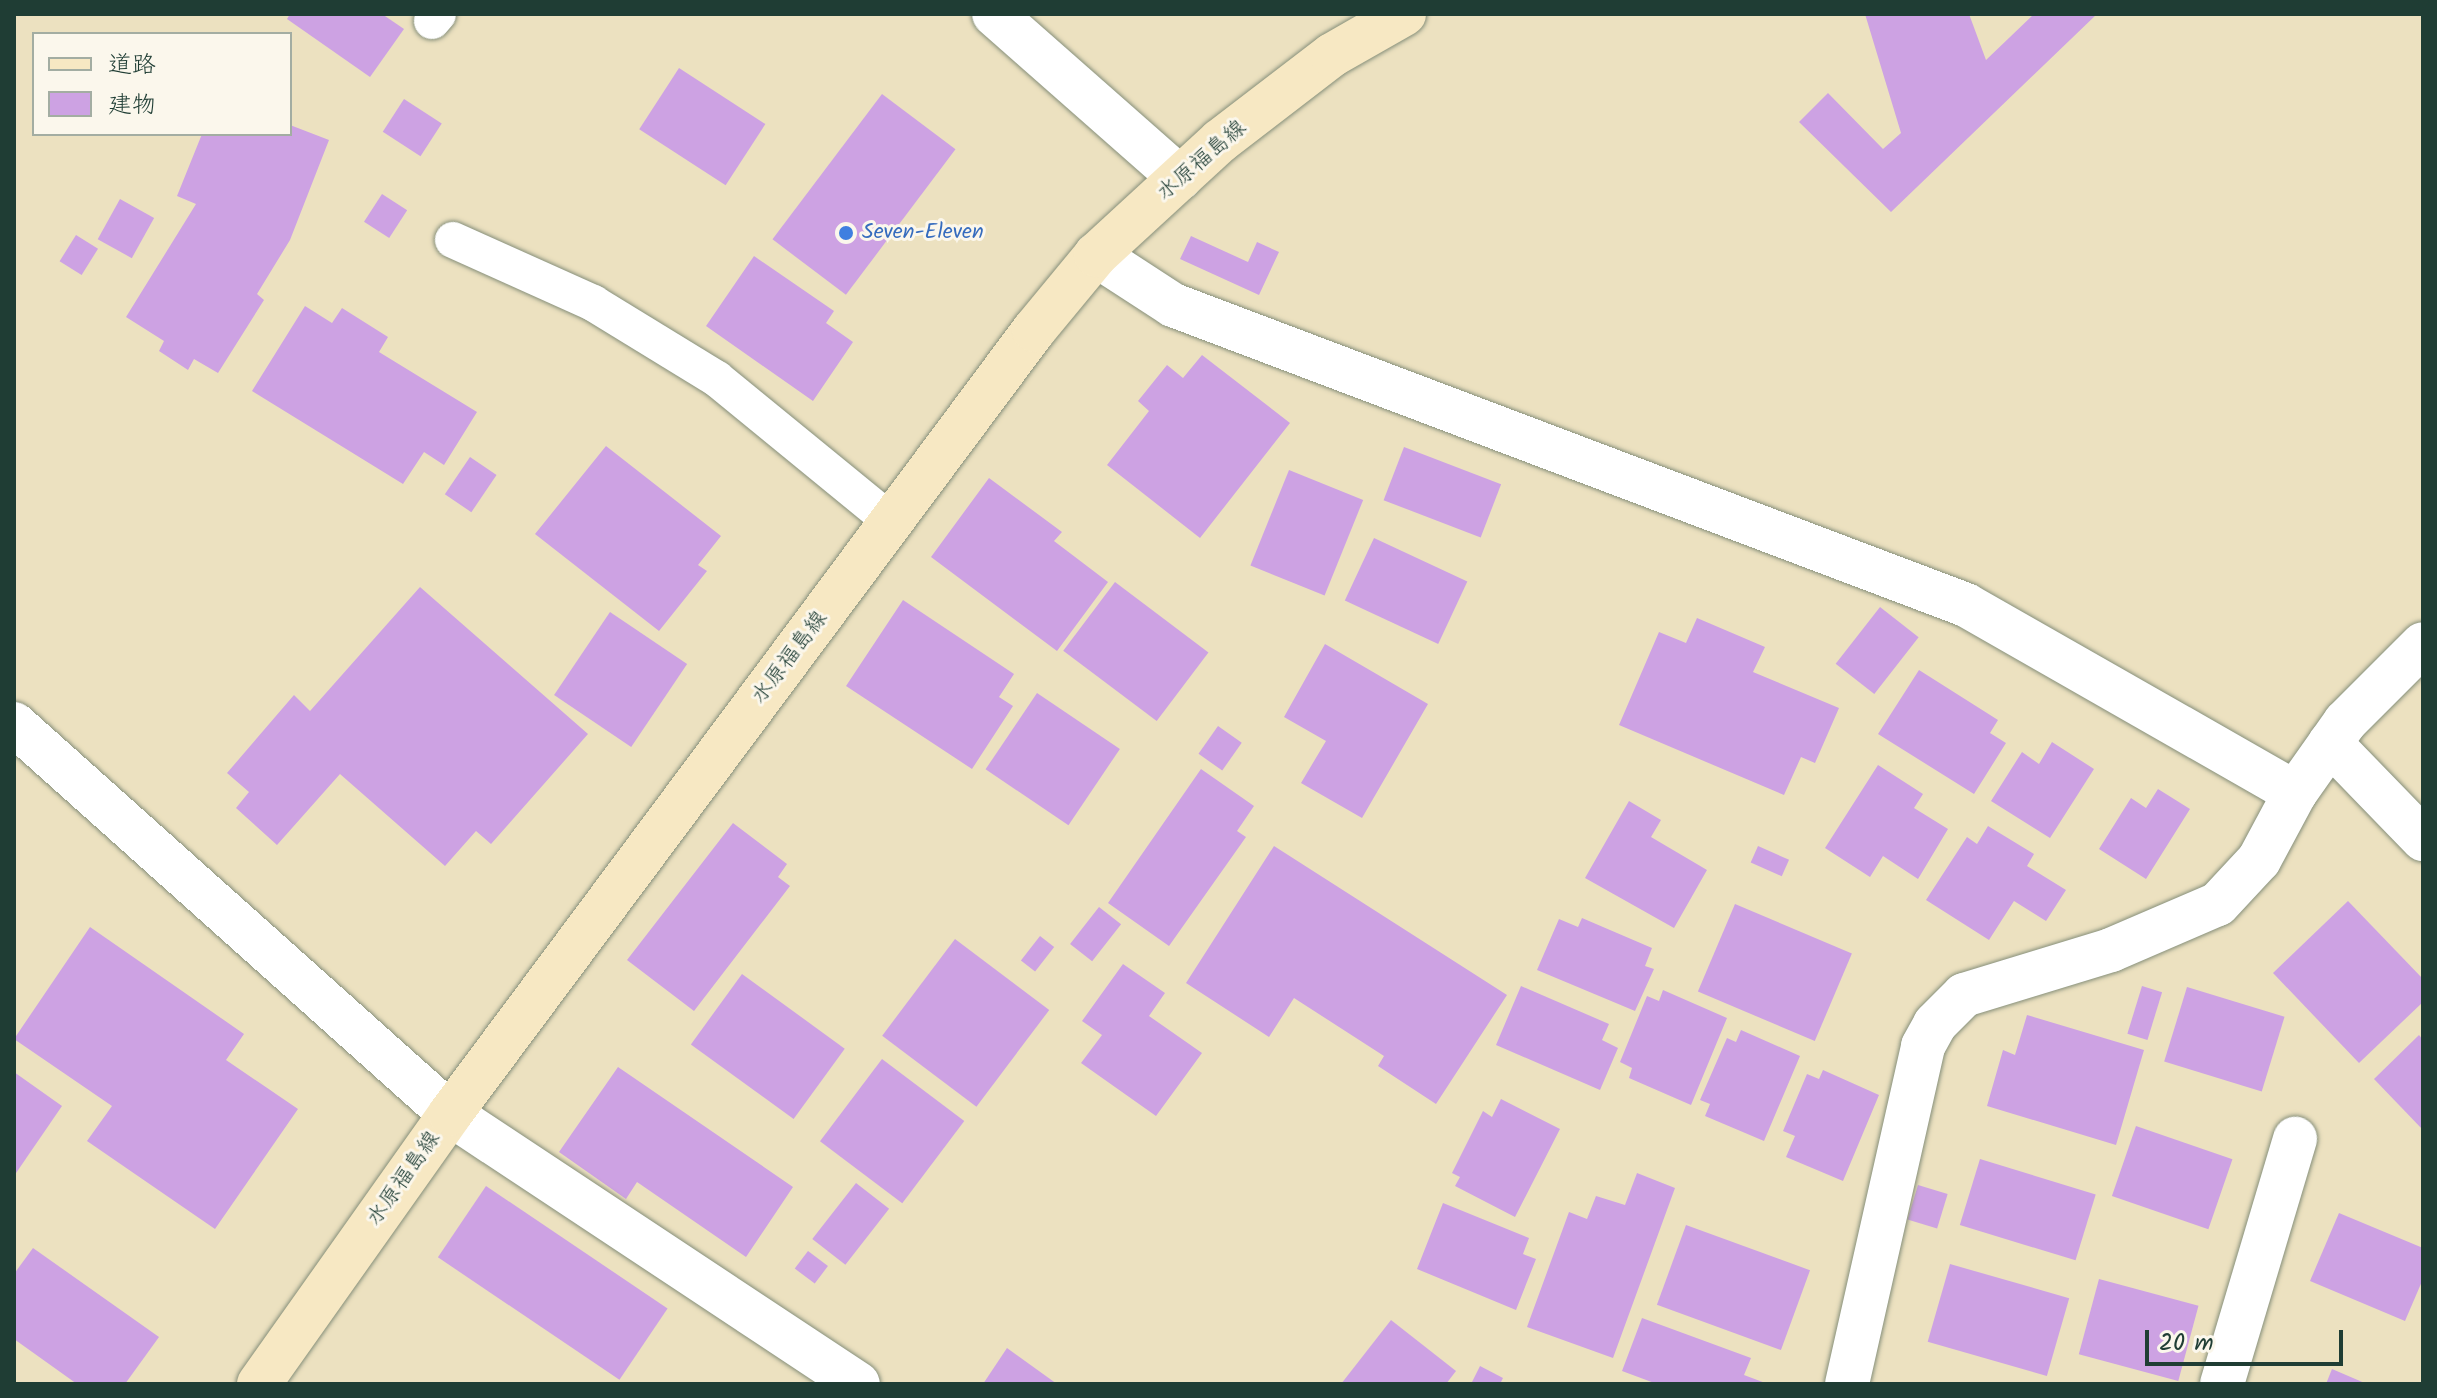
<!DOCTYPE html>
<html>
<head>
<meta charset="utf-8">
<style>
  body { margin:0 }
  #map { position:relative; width:2437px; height:1398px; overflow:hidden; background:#ece1c0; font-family:Kalam,"Klee One",sans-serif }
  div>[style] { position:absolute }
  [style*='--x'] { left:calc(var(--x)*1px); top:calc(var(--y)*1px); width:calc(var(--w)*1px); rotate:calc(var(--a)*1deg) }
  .building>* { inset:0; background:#cda2e3; transform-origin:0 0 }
  .roads { filter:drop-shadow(0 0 2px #868f7a) drop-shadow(0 0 2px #868f7a) }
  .lane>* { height:36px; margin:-18px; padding:0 18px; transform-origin:18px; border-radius:18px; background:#fff }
  .street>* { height:44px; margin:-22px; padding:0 22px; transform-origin:22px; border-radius:22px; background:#fff }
  .secondary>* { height:44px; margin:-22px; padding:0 22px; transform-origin:22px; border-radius:22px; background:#f7e8c3 }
  .dots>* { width:22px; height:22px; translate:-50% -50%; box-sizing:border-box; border:4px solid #fbf7ec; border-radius:50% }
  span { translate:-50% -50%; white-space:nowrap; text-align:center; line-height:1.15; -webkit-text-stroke:6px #fbf7ec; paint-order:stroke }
  .street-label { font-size:22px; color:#1f3d34 }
  .shop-label { font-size:22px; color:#366cbe }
  .left { translate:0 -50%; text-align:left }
  .frame { position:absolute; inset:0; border:16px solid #1f3d34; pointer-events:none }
  .legend { position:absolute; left:32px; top:32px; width:260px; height:104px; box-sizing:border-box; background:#fbf7ec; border:2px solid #a3ada2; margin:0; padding:10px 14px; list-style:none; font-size:24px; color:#1f3d34 }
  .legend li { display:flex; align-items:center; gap:16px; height:40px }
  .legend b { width:40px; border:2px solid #a3ada2 }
  .scale { position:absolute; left:2145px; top:1330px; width:198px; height:36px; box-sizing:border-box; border:4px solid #1f3d34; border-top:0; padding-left:10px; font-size:24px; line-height:28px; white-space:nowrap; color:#1f3d34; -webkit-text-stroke:6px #fbf7ec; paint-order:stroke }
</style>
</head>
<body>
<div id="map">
  <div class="building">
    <i style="clip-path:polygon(290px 14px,382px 14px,404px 29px,370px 77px,287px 19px)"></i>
    <i style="clip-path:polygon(1865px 14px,1969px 14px,1986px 60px,2034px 14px,2097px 14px,1891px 212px,1799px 122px,1828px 93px,1883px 149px,1901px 133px)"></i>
    <i style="left:679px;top:68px;width:103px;height:73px;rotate:33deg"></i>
    <i style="left:882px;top:94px;width:92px;height:182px;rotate:37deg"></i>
    <i style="left:404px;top:99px;width:45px;height:39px;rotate:33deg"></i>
    <i style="clip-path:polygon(290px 125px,329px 140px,290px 240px,257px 294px,264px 300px,218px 373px,194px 359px,188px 370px,159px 351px,164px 341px,126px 317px,196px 204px,177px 196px,202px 134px,290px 134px)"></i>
    <i style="left:382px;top:194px;width:30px;height:33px;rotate:33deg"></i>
    <i style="left:120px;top:199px;width:39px;height:46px;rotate:29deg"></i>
    <i style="left:76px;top:235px;width:26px;height:31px;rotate:32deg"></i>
    <i style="clip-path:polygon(1191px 236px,1248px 262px,1257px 242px,1279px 252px,1259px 295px,1180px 259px)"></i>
    <i style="clip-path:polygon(754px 256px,834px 311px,826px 323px,853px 342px,813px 401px,706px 326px)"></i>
    <i style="clip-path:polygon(305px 306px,332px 323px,342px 308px,388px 337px,379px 352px,477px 412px,444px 465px,424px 452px,403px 484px,252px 391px)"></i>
    <i style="clip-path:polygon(1202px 355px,1290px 423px,1200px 538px,1107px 465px,1149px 411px,1138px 401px,1167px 365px,1183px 378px)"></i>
    <i style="clip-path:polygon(606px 446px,721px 536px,698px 565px,707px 571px,659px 631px,535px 534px)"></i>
    <i style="left:1404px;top:447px;width:104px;height:57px;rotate:21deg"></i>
    <i style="left:470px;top:457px;width:32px;height:45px;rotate:34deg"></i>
    <i style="left:1289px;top:470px;width:80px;height:103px;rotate:22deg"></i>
    <i style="clip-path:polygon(989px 478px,1062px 532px,1054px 541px,1108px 582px,1057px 651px,931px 557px)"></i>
    <i style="left:1374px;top:538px;width:103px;height:69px;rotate:25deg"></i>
    <i style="left:1115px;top:582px;width:117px;height:86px;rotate:37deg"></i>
    <i style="clip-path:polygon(420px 587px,588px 734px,491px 844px,476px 831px,445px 866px,340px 774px,277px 845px,236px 808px,249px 792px,227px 773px,294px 695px,310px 711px)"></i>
    <i style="clip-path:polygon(903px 600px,1014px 674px,999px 697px,1013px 706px,972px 769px,846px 686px)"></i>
    <i style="left:1880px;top:607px;width:49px;height:72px;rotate:38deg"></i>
    <i style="left:610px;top:612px;width:93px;height:100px;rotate:34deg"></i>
    <i style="clip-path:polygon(1697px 618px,1765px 647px,1753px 672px,1839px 708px,1815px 763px,1801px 757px,1784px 795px,1619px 725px,1659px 632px,1686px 643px)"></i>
    <i style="clip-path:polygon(1325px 644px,1428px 704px,1362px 818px,1301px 783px,1326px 741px,1284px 717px)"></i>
    <i style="clip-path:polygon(1919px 670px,1998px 720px,1990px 733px,2006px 743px,1974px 794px,1878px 734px)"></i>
    <i style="left:1037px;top:693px;width:100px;height:92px;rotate:34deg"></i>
    <i style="left:1218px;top:726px;width:29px;height:34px;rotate:35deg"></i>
    <i style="clip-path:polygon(2052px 742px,2094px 769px,2050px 838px,1991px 801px,2022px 752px,2039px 764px)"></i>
    <i style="clip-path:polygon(1878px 765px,1923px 794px,1914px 808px,1948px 829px,1918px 879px,1883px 856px,1870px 877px,1825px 848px)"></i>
    <i style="clip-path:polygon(1201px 769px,1254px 806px,1237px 831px,1246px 837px,1169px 946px,1108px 903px)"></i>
    <i style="clip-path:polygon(2158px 789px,2190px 809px,2146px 879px,2099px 849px,2131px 798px,2146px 808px)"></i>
    <i style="clip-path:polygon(1629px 801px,1661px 820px,1651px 837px,1707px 870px,1674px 928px,1585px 878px)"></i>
    <i style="clip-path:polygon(733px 823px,787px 864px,778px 877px,790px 886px,694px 1011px,627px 960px)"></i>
    <i style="clip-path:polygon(1988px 826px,2034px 854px,2027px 866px,2066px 890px,2046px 921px,2014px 901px,1989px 940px,1926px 900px,1967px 837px,1977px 844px)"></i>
    <i style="clip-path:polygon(1274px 846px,1507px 995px,1436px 1104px,1378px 1066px,1384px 1056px,1294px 998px,1269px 1037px,1186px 983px)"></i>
    <i style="left:1758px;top:846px;width:34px;height:18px;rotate:24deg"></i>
    <i style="clip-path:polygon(2348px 901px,2423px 979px,2423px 1002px,2359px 1063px,2273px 973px)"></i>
    <i style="left:1735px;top:904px;width:127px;height:95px;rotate:23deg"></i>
    <i style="left:1099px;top:907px;width:28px;height:47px;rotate:38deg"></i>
    <i style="clip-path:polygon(1582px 918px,1652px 948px,1645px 966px,1654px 969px,1635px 1011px,1537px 970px,1559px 919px,1578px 927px)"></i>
    <i style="clip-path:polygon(90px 927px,244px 1034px,226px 1060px,298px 1109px,215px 1229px,87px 1141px,112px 1106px,14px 1039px)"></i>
    <i style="left:1040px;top:936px;width:18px;height:31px;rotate:38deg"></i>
    <i style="left:955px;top:939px;width:118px;height:121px;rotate:37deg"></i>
    <i style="clip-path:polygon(1123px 964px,1165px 993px,1149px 1016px,1202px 1053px,1156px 1116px,1081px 1063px,1102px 1035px,1082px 1021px)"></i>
    <i style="left:742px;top:974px;width:127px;height:87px;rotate:36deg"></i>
    <i style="clip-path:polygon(1521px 986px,1609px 1024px,1602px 1040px,1618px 1048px,1600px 1090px,1496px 1045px)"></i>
    <i style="left:2142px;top:986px;width:21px;height:50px;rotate:17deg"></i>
    <i style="left:2187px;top:987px;width:102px;height:78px;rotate:17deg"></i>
    <i style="clip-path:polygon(1663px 990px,1727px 1018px,1691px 1105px,1629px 1078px,1632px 1068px,1620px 1062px,1647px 996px,1659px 1001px)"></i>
    <i style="clip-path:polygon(2027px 1015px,2144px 1050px,2116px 1145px,1987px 1106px,2003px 1050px,2015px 1055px)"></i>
    <i style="clip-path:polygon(1741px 1030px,1800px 1056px,1764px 1141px,1705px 1116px,1710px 1104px,1700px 1100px,1727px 1038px,1736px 1042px)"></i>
    <i style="clip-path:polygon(2419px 1035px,2423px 1040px,2423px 1130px,2374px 1079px)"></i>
    <i style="left:882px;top:1059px;width:103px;height:103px;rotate:37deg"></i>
    <i style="clip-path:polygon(618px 1067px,793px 1187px,746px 1257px,637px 1182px,626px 1199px,559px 1152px)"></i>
    <i style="clip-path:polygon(1823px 1070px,1879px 1095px,1843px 1181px,1786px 1157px,1795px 1136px,1783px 1131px,1807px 1074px,1819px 1079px)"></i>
    <i style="clip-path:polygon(14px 1072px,62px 1106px,14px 1176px)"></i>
    <i style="clip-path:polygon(1501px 1099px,1560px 1129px,1515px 1217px,1455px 1186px,1460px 1177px,1452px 1173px,1483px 1111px,1492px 1117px)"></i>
    <i style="left:2136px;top:1126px;width:102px;height:74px;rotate:19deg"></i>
    <i style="left:1980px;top:1159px;width:121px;height:69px;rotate:17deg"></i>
    <i style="clip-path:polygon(1637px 1173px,1675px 1188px,1613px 1358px,1527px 1327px,1569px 1212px,1587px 1219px,1596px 1196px,1625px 1205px)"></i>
    <i style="left:856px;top:1183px;width:42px;height:71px;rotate:38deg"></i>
    <i style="left:1918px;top:1185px;width:31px;height:36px;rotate:17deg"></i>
    <i style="left:486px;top:1186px;width:219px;height:86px;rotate:34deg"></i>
    <i style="clip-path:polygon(1443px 1203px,1529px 1238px,1523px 1254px,1536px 1259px,1516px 1310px,1417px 1269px)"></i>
    <i style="clip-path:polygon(2339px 1213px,2423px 1248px,2423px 1279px,2405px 1321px,2310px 1281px)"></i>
    <i style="left:1686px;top:1225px;width:132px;height:85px;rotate:20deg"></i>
    <i style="clip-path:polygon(33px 1248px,159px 1337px,125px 1384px,77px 1384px,14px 1339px,14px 1274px)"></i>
    <i style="left:808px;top:1251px;width:25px;height:22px;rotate:37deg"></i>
    <i style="left:1950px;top:1264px;width:124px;height:81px;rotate:16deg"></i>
    <i style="left:2099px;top:1279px;width:103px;height:78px;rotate:15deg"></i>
    <i style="clip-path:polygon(1642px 1318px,1751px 1358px,1744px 1375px,1768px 1384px,1657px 1384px,1622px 1371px)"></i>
    <i style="clip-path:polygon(1391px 1320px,1456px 1371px,1446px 1384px,1341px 1384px)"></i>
    <i style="clip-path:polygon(1007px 1348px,1057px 1384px,983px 1384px)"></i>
    <i style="clip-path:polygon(1480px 1366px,1503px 1378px,1500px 1384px,1471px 1384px)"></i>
    <i style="clip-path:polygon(2332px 1369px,2367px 1384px,2326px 1384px)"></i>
  </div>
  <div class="roads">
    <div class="lane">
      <i style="--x:432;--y:21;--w:9;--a:-49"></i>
      <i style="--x:453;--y:240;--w:154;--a:24.2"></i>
      <i style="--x:593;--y:303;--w:145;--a:31.5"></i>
      <i style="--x:717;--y:379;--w:226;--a:39.3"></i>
    </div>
    <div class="street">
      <i style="--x:994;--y:14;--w:248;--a:41.4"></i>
      <i style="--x:1096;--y:255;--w:92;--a:33"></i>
      <i style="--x:1173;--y:305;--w:848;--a:20.72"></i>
      <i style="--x:1966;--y:605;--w:379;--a:29.7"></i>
      <i style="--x:2295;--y:793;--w:87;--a:-54.8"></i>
      <i style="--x:2345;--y:722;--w:110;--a:-45"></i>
      <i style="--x:14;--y:724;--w:585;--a:41.81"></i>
      <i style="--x:450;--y:1114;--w:489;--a:33.5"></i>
      <i style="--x:2330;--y:743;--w:134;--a:45.9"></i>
      <i style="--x:1847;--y:1384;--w:346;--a:-77.3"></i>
      <i style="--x:1923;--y:1046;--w:25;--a:-61"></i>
      <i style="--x:1935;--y:1024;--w:41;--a:-45"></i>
      <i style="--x:1964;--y:995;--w:154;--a:-17"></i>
      <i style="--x:2111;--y:950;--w:116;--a:-23.3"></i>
      <i style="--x:2218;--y:904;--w:60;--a:-47"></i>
      <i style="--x:2259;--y:860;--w:76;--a:-61.8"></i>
      <i style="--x:2222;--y:1384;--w:256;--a:-73.4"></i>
    </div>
    <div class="secondary">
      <i style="--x:259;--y:1384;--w:331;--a:-54.7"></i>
      <i style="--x:450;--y:1114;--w:978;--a:-53.32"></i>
      <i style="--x:1034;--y:330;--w:97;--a:-50.4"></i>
      <i style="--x:1096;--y:255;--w:168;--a:-42.6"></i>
      <i style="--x:1220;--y:141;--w:141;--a:-37.5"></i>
      <i style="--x:1332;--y:55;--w:83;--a:-29.7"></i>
    </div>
  </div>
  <div class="dots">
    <i style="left:846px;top:233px;background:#3f7fe0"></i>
  </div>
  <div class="street-label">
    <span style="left:1202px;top:161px;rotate:-41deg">水原福島線</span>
    <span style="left:790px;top:658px;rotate:-53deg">水原福島線</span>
    <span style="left:404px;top:1179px;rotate:-55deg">水原福島線</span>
  </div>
  <div class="shop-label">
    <span class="left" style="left:862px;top:233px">Seven-Eleven</span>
  </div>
  <div class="frame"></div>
  <ul class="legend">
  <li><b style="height:10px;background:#f7e8c3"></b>道路</li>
  <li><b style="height:22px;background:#cda2e3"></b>建物</li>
  </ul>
  <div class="scale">20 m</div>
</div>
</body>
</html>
